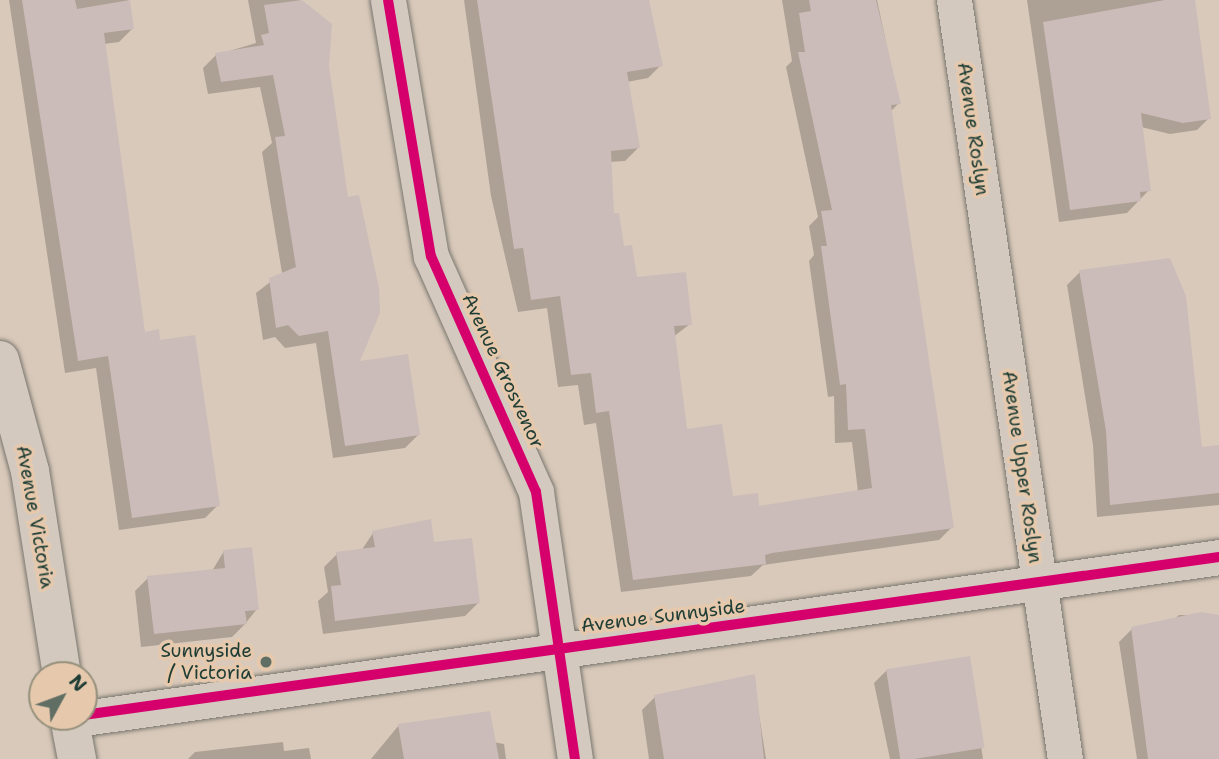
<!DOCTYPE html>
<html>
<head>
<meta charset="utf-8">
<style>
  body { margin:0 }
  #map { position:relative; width:1219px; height:759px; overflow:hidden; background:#d9c9ba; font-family:"Shantell Sans",sans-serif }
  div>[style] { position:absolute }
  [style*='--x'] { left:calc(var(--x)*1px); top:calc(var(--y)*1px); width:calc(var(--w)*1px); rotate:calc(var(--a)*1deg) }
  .shadow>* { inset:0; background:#0003 }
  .building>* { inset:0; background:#cbbcba; transform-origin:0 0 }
  .roads { filter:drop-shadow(0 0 2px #78766e) drop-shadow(0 0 2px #78766e) }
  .street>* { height:35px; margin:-17.5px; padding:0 17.5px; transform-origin:17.5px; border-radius:17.5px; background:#d4c9bf }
  .secondary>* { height:38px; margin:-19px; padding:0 19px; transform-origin:19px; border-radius:19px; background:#d4c9bf }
  .cycleway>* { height:10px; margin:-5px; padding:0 5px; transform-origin:5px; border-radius:5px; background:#d6006c }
  .dots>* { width:19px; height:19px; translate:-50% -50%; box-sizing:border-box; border:4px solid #e6c9ad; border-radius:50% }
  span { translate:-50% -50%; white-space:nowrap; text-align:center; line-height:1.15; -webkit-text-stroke:7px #e6c9ad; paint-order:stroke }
  .street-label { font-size:19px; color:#1f3d34 }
  .poi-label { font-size:19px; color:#1f3d34 }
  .right { translate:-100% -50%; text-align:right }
  .north { position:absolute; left:28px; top:661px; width:70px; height:70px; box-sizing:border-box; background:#e6c9ad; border:2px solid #96917d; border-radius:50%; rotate:49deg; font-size:19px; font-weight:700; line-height:28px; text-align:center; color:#1f3d34 }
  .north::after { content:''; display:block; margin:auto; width:24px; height:32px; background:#606e63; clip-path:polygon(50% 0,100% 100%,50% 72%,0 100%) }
</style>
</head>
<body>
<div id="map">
  <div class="shadow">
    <i style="clip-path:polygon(9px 0,128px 0,132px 29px,119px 42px,104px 44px,143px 334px,159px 342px,218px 505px,205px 518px,119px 530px,96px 368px,65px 373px)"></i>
    <i style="clip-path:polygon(248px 0,299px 0,331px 25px,327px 67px,357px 364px,418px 435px,405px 448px,333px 458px,316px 343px,285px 348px,275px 337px,263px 340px,256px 293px,282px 273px,262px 152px,272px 143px,260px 87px,208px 94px,203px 68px,216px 55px,256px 43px)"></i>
    <i style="clip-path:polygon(464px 0,568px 0,661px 65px,648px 78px,627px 82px,638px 148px,625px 161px,609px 162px,612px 215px,635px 279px,690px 324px,673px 337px,686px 431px,732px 498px,758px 508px,858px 492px,852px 442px,835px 443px,834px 396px,828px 397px,809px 261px,814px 255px,809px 226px,818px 217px,786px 67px,792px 61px,782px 0,877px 0,899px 103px,890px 112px,952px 527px,939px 540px,763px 565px,751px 576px,621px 592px,596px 423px,584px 425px,578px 385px,558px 387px,547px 308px,518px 312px,491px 196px)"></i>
    <i style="clip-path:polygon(1027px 0,1193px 0,1209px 118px,1197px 130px,1170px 134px,1141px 127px,1149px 190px,1127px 213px,1059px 222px)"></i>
    <i style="clip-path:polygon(1080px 272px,1201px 449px,1219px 447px,1219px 505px,1097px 517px,1093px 445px,1067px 285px)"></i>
    <i style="clip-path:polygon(373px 533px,478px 603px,465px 616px,323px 634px,318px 601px,328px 592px,324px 567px,337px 554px,361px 551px)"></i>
    <i style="clip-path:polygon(224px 551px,257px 609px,245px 624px,232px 637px,141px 647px,135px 591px,148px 578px,212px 571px)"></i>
    <i style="clip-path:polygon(1179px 615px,1219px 615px,1219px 759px,1137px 759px,1119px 642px,1132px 629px,1170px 623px)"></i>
    <i style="clip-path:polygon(968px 658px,983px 759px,890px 759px,874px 683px,887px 670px)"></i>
    <i style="clip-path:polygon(753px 676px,766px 759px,649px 759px,642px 710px,655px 697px)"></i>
    <i style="clip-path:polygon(399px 725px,504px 744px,506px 759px,371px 759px)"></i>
    <i style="clip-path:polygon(283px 742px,284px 751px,309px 748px,311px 759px,188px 759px,195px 752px)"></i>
  </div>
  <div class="building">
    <i style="clip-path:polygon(22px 0,75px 0,77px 9px,130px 0,134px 29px,104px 33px,145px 332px,159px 329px,160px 340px,195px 335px,220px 506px,132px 518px,108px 356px,78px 361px)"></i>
    <i style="clip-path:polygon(302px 0,332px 24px,329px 66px,348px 197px,359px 195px,379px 288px,380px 313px,360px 361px,408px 354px,420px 435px,345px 446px,328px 331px,299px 336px,288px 325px,276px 328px,269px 278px,296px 267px,275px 137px,285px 136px,273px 75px,221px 82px,215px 53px,264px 45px,261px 35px,269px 33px,264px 5px)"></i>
    <i style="clip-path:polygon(477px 0,649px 0,663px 66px,627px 72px,640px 148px,611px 151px,614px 213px,619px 213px,624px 246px,632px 245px,637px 277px,686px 272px,692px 325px,674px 326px,687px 429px,722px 424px,733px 496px,758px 493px,759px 506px,872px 488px,865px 429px,848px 430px,846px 384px,840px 385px,821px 246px,827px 246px,821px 211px,832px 210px,798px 52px,805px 52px,799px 13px,811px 11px,809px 0,876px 0,901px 104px,891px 105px,954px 528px,772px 553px,765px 555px,766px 564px,633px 580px,609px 411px,596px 413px,591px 373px,571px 375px,560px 296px,531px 300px,523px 248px,514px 249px)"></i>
    <i style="clip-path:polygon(1165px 0,1195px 0,1211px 119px,1183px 123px,1141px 113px,1151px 191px,1140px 192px,1141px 201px,1070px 210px,1043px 22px)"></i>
    <i style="clip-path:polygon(1170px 258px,1186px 296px,1202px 447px,1219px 445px,1219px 493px,1110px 505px,1106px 431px,1079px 270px)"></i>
    <i style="clip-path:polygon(431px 519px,434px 542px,472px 538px,480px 603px,335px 621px,331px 586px,341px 585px,336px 552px,375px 547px,372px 531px)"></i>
    <i style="clip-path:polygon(252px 547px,259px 610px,245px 611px,247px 624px,154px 634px,147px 576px,225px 568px,223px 550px)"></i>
    <i style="clip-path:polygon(1201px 612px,1219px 615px,1219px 759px,1148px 759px,1131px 627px)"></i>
    <i style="left:970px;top:656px;width:93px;height:85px;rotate:81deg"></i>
    <i style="clip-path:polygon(755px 674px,764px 759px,664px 759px,654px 695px)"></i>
    <i style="clip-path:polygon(490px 711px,499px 759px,404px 759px,398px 724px)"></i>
  </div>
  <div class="roads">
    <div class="street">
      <i style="--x:388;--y:0;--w:260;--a:80.5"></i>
      <i style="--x:431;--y:256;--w:258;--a:66"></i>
      <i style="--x:536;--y:492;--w:270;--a:81.7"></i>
      <i style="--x:954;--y:0;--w:767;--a:81.68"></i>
      <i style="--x:70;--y:720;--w:1161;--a:-8.07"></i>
    </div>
    <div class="secondary">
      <i style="--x:0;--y:360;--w:115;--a:74.9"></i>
      <i style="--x:30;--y:471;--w:206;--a:81.1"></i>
      <i style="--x:69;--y:717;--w:43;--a:79.2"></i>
    </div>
  </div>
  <div class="cycleway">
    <i style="--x:388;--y:0;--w:260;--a:80.5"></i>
    <i style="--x:431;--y:256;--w:258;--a:66"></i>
    <i style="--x:536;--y:492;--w:270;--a:81.7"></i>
    <i style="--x:69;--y:717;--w:1161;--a:-7.92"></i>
  </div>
  <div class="dots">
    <i style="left:266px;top:662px;background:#606e63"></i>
  </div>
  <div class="street-label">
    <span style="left:973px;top:129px;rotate:82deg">Avenue Roslyn</span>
    <span style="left:503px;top:371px;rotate:65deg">Avenue Grosvenor</span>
    <span style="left:1022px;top:467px;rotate:82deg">Avenue Upper Roslyn</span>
    <span style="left:35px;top:517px;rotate:80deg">Avenue Victoria</span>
    <span style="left:663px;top:616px;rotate:-7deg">Avenue Sunnyside</span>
  </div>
  <div class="poi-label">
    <span class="right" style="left:252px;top:662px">Sunnyside<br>/ Victoria</span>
  </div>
  <div class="north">N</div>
</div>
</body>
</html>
